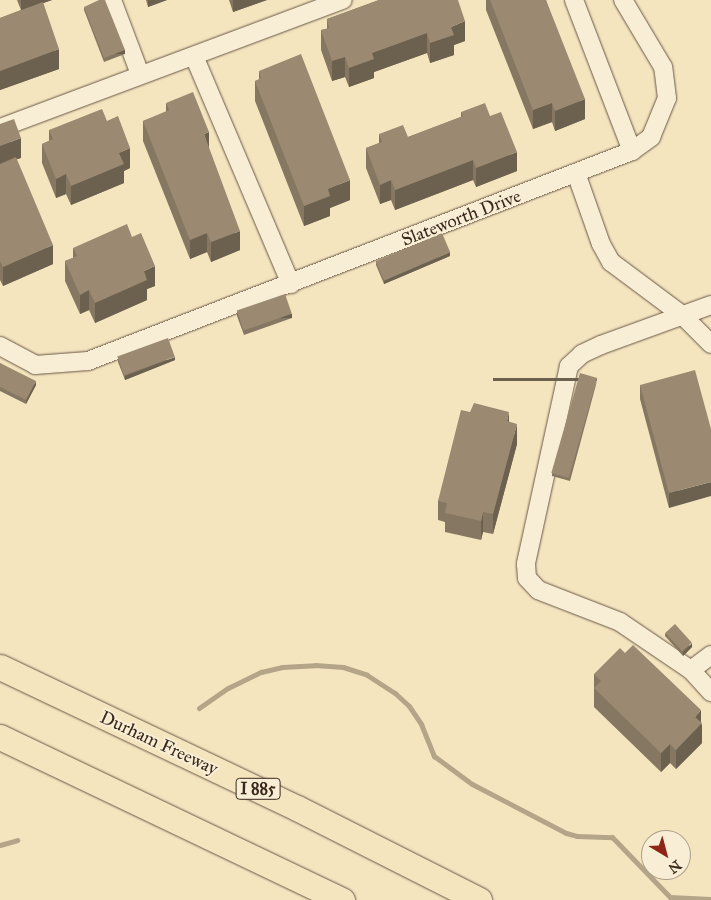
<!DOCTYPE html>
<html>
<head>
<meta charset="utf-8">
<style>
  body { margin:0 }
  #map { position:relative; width:711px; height:900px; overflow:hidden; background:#f5e5bf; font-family:"IM FELL Great Primer",serif }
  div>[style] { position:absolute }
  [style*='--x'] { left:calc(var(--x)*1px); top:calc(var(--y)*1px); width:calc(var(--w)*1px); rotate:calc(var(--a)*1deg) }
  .stream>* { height:5px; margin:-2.5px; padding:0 2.5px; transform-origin:2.5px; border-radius:2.5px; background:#b5a588 }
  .roads { filter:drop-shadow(0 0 1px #695746) drop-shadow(0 0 1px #695746) }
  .minor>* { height:18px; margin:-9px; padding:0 9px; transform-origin:9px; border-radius:9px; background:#f8eed5 }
  .highway>* { height:25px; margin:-12.5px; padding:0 12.5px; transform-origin:12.5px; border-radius:12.5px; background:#f5e5bf }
  .wall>* { inset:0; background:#857761 }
  .shaded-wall>* { inset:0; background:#6c614f; transform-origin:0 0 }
  .building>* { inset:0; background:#9b8a71; transform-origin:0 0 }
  span { translate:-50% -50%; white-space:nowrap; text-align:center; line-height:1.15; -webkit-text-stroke:4px #f8eed5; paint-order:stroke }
  .shield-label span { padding:1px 4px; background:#f8eed5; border:1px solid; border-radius:4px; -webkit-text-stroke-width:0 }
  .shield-label { font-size:16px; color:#3a281d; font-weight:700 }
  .street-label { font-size:18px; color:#3a281d }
  .north { position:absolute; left:641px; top:830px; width:50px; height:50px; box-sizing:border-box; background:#f8eed5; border:1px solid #ac9f8b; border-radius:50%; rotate:143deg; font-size:14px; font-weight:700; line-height:20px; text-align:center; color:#3a281d }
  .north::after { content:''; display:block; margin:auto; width:18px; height:22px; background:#8f2418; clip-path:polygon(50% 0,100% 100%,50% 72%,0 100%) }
</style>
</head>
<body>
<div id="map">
  <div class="stream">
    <i style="--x:199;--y:708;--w:35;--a:-35"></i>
    <i style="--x:228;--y:688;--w:37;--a:-26"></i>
    <i style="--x:261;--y:672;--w:22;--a:-13"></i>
    <i style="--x:282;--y:667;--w:33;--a:-3"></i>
    <i style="--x:315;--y:665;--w:28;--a:4"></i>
    <i style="--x:343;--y:667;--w:25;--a:18"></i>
    <i style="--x:367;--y:675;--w:33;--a:33"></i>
    <i style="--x:395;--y:693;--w:19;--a:43"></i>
    <i style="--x:409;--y:706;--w:22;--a:56"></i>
    <i style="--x:421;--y:724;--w:35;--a:68"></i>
    <i style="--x:434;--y:756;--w:47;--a:36.4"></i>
    <i style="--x:472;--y:784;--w:106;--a:27.5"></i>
    <i style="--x:566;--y:833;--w:11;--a:15"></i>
    <i style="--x:577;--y:836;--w:35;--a:2"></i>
    <i style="--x:612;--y:837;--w:83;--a:46"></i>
    <i style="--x:670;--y:897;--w:41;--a:2.8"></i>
    <i style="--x:0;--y:845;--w:18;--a:-16"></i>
  </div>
  <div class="roads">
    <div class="minor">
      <i style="--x:112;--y:0;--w:79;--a:69.3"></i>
      <i style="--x:574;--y:0;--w:162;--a:69"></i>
      <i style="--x:194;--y:56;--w:248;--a:67"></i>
      <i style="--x:0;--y:128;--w:366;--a:-20.5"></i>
      <i style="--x:576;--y:173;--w:75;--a:70.6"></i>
      <i style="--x:601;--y:244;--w:21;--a:61"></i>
      <i style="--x:611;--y:262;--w:89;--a:36.7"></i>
      <i style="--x:682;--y:315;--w:41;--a:45"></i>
      <i style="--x:711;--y:305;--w:117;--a:160"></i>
      <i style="--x:601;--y:345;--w:21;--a:155"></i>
      <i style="--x:582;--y:354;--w:18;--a:137"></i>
      <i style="--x:569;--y:366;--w:203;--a:102.3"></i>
      <i style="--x:526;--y:564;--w:14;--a:86"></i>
      <i style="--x:527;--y:578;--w:16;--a:47"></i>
      <i style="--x:538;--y:590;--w:88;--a:21.3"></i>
      <i style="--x:620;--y:622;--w:86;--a:34.1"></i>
      <i style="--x:691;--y:670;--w:25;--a:-37"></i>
      <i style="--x:0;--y:346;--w:40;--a:28"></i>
      <i style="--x:35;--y:365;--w:53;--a:-4.3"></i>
      <i style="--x:88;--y:361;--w:583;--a:-21.11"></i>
      <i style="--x:632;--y:151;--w:24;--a:-36"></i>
      <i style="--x:651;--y:137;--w:42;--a:-67.7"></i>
      <i style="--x:667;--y:98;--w:31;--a:-97"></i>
      <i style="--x:663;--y:67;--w:78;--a:-120.8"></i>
      <i style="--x:691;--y:670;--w:30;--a:48"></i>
    </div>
    <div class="highway">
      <i style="--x:0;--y:667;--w:329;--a:25.4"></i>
      <i style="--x:297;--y:808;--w:204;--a:26.8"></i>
      <i style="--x:0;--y:737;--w:379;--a:25.5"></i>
    </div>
  </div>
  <div class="wall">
    <i style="clip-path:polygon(17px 0,52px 0,43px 3px,59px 69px,0 90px,0 18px,21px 10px)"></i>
    <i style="clip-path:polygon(146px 0,167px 0,148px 7px)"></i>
    <i style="clip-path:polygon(229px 0,267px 0,233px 12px)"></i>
    <i style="clip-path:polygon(379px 0,465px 41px,454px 45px,454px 55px,430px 63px,427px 53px,374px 72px,374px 78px,349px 87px,345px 77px,332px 81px,321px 50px,321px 30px,327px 29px,327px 19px)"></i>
    <i style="clip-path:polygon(486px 0,546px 0,585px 119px,555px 131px,552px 122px,533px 129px,486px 10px)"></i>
    <i style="clip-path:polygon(84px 7px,125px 54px,104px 62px,84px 10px)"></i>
    <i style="clip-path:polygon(259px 71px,350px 200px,330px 208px,330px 216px,304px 226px,255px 101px,255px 81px,259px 80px)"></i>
    <i style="clip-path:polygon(166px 103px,209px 149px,240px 250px,211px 262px,207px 252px,190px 259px,143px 141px,143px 121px,166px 112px)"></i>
    <i style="clip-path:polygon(461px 112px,490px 116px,517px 171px,476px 187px,473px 180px,395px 210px,391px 200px,380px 204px,366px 168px,366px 148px,379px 143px,379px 134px,408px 137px,461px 117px)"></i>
    <i style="clip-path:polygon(107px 121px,130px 168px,124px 171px,124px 183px,71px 205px,66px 194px,56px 198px,42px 163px,42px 144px,49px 141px,49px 130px)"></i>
    <i style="clip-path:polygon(0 124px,21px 158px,16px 159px,53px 264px,3px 286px,0 280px)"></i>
    <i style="clip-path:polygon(73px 248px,155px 286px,147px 289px,147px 300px,95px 323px,89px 310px,80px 314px,65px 281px,65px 261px,73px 258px)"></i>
    <i style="clip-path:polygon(450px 256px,384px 284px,376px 265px,376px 261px)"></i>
    <i style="clip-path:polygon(237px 312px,292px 318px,244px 335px,237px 316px)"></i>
    <i style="clip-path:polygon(118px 358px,175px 360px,125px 380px,118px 362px)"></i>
    <i style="clip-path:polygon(0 363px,36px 385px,26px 404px,0 391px)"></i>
    <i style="clip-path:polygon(597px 381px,570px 481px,552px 476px,552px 473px)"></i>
    <i style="clip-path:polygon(640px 385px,711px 429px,669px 508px,640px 399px)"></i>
    <i style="clip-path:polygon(509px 422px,517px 444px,493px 534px,483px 532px,481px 540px,445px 532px,445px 522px,438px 520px,438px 501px)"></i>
    <i style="clip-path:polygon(665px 633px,692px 647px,683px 656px,665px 636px)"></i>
    <i style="clip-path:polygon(594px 674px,701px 722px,702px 743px,676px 769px,670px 763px,661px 772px,594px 707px)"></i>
  </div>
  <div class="shaded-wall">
    <i style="clip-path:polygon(21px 0,52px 0,21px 11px)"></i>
    <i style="clip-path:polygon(148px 0,167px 0,148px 7px)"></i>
    <i style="clip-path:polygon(233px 0,267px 0,233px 12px)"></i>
    <i style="clip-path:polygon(465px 21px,465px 41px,454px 45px,454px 55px,430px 63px,430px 43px,451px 27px)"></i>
    <i style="clip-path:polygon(427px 33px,427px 53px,374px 72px,374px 78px,349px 87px,349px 68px,372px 53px)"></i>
    <i style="clip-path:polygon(59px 49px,59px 69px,0 90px,0 71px)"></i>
    <i style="left:125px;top:50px;width:4px;height:22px;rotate:90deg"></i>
    <i style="clip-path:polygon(345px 57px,345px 77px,332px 81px,332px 61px)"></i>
    <i style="clip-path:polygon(585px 99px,585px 119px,555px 131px,555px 111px)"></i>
    <i style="clip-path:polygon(552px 103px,552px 122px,533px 129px,533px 110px)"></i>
    <i style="clip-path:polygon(209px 132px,209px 151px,204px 134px)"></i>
    <i style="clip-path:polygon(21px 138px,21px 158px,0 165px,0 146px)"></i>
    <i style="clip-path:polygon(130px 148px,130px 168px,124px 171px,124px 183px,71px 205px,71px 186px,119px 153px)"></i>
    <i style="clip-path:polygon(517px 152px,517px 171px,476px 187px,476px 168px)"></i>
    <i style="clip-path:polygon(473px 160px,473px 180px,395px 210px,395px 190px)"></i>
    <i style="clip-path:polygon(66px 174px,66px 194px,56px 198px,56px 179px)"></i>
    <i style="clip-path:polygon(350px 180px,350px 200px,330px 208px,330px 216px,304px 226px,304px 206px,328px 189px)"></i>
    <i style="clip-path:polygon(391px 180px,391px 200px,380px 204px,380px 185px)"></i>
    <i style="clip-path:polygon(240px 231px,240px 250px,211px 262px,211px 242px)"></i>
    <i style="clip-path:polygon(207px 233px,207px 252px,190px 259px,190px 240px)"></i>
    <i style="clip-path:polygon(53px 245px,53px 264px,3px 286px,3px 267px)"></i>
    <i style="clip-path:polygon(450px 252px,450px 256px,384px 284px,384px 281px)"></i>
    <i style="clip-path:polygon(155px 266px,155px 286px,147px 289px,147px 300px,95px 323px,95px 303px,144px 271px)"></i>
    <i style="clip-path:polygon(89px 290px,89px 310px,80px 314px,80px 295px)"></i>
    <i style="left:292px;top:314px;width:4px;height:51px;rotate:90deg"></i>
    <i style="clip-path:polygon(175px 357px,175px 360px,125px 380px,125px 376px)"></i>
    <i style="left:597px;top:378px;width:3px;height:104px;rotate:90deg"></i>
    <i style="clip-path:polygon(36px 381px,36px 385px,26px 404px,26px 400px)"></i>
    <i style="clip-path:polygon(509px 412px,509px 432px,507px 421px)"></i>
    <i style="clip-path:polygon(517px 424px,517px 444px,493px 534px,493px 514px)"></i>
    <i style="clip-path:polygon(711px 482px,711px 496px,669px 508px,669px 493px)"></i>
    <i style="clip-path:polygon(483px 512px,483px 532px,481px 540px,481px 521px)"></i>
    <i style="clip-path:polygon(692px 643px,692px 647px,683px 656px,683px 652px)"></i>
    <i style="clip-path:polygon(701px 710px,701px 725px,702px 723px,702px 743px,676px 769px,676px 750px,695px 717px)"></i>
    <i style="clip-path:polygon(670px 744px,670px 763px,661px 772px,661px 753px)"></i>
  </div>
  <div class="building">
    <i style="clip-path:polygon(99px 0,105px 0,125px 50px,104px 58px,84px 7px)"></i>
    <i style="clip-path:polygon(379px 0,458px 0,465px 21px,451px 27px,454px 35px,430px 43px,427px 33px,372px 53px,374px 59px,349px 68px,345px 57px,332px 61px,321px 30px,329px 28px,327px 19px)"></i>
    <i style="clip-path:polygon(490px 0,546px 0,585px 99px,555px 111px,552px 103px,533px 110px)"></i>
    <i style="clip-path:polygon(43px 2px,59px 49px,0 71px,0 18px)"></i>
    <i style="clip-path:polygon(301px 54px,350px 180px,328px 189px,330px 196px,304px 206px,255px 81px,261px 78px,259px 71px)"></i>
    <i style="clip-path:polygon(193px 92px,209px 132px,204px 134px,240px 231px,211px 242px,207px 233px,190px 240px,143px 121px,169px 110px,166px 103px)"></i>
    <i style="clip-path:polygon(485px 103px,490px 116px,501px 112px,517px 152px,476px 168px,473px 160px,395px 190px,391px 180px,380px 185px,366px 148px,382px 142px,379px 134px,403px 125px,408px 137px,463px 116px,461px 112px)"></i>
    <i style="clip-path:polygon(102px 109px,107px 121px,118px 116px,130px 148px,119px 153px,124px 164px,71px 186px,66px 174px,56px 179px,42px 144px,53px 139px,49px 130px)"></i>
    <i style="clip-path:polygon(14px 119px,21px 138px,0 146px,0 124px)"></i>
    <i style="clip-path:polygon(16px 157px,53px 245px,3px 267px,0 261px,0 164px)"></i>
    <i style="clip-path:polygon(127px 224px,132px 237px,141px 233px,155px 266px,144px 271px,147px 280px,95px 303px,89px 290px,80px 295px,65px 261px,77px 256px,73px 248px)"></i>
    <i style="left:442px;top:233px;width:21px;height:72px;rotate:67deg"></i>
    <i style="left:285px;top:294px;width:21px;height:51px;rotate:71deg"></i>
    <i style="left:168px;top:338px;width:20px;height:54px;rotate:70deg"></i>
    <i style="clip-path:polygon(0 363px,36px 381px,26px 400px,0 387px)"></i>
    <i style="clip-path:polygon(695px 370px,711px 429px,711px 482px,669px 493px,640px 385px)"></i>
    <i style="left:580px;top:373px;width:18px;height:104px;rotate:16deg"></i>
    <i style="clip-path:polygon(474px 403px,509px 412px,507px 421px,517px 424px,493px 514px,483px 512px,481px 521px,445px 513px,447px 503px,438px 501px,461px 410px,470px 412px)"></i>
    <i style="left:675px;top:624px;width:25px;height:13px;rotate:48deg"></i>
    <i style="clip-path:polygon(633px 645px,701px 710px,695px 717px,702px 723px,676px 750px,670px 744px,661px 753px,594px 688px,601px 681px,594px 674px,620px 648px,625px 653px)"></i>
  </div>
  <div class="shield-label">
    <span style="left:258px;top:789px">I 885</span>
  </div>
  <div class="street-label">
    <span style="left:461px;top:218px;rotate:-21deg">Slateworth Drive</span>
    <span style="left:159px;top:743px;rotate:25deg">Durham Freeway</span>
  </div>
  <div class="north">N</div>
</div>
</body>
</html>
